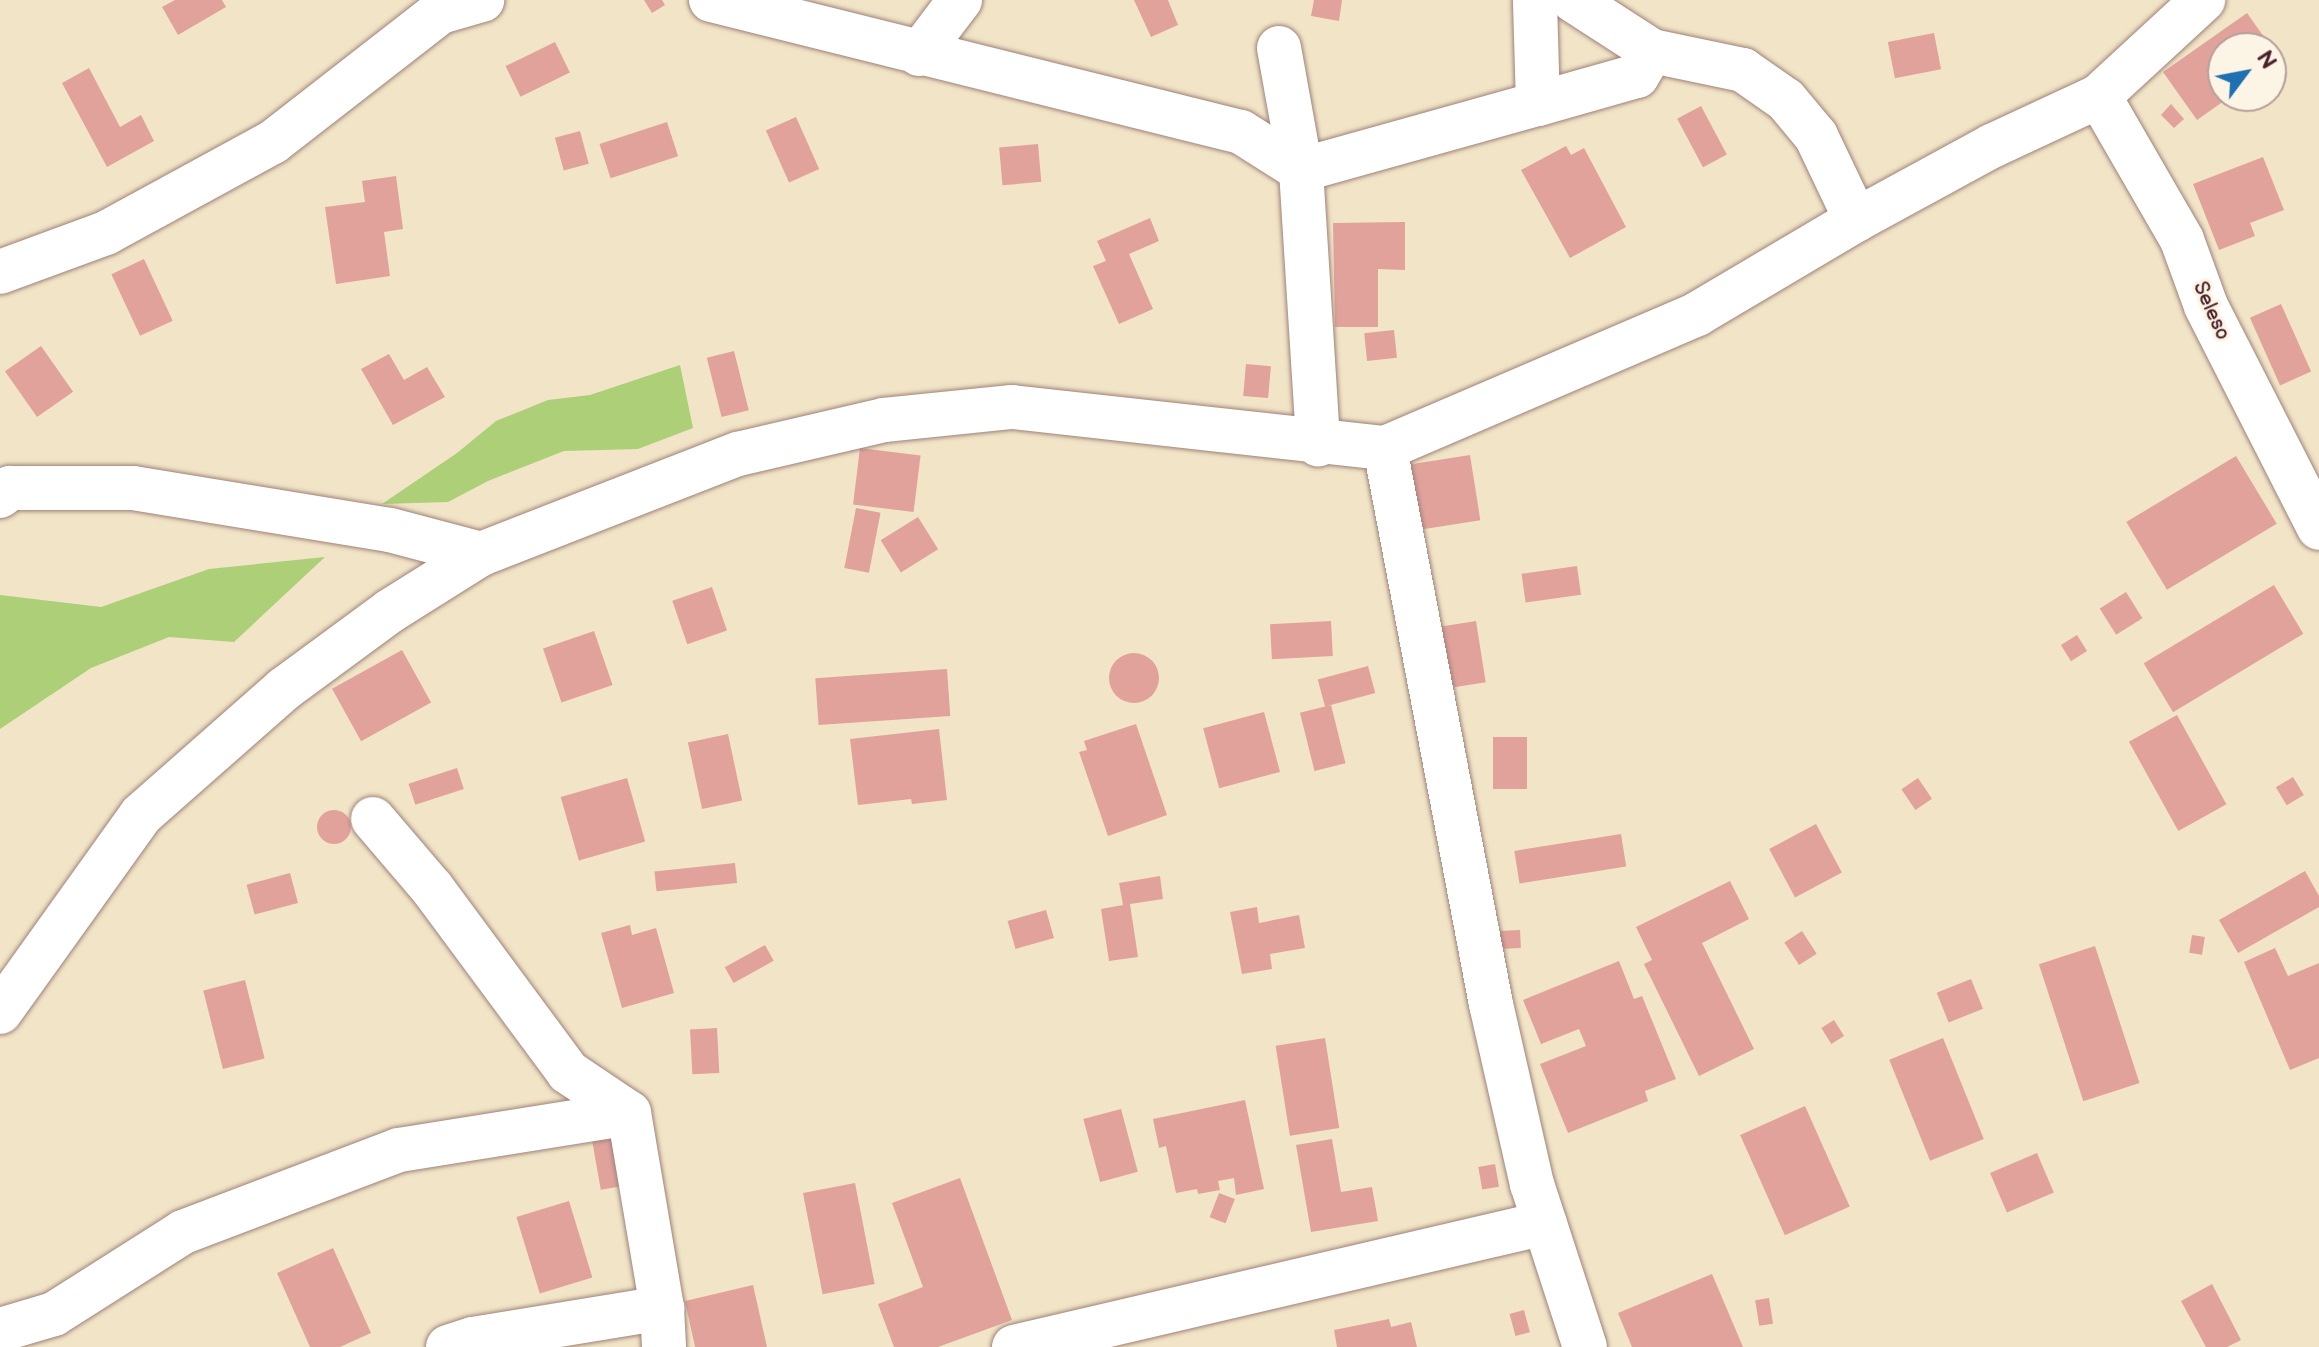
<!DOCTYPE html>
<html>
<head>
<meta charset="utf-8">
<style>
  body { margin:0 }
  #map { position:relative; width:2319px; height:1347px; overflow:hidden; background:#f2e4c7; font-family:"Balsamiq Sans",sans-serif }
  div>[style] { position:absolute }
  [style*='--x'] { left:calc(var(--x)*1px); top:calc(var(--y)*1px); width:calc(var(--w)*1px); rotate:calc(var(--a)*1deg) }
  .green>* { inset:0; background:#accf78 }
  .building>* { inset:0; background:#e1a29c; transform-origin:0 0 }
  .round { border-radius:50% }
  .roads { filter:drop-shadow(0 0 2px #9e8279) drop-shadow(0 0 2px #9e8279) }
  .minor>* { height:44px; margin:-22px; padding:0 22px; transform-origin:22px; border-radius:22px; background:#fff }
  span { translate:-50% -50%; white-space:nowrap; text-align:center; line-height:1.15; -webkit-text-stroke:7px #fcf5e5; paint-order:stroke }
  .street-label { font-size:20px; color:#4a1f2b }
  .north { position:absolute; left:2207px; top:32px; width:80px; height:80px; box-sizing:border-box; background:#fcf5e5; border:2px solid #b59f9b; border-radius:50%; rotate:58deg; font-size:22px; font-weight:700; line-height:32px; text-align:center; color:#4a1f2b }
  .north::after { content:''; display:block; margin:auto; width:28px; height:36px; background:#1f6fb2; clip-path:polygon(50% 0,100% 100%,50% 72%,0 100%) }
</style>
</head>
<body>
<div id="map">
  <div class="green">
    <i style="clip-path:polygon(680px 365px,693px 428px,638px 449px,564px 451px,488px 481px,448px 502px,382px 504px,457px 453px,496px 421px,548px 400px,590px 395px)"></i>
    <i style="clip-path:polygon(325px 557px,234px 642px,169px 637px,91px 668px,0 729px,0 595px,101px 607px,209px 569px)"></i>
  </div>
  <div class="building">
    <i style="clip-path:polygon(175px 0,222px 0,226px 7px,178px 35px,162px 7px)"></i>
    <i style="clip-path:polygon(644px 0,662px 0,665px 5px,652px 13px)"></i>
    <i style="clip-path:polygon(1134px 0,1168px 0,1178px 25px,1151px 37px)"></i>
    <i style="clip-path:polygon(1314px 0,1342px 0,1339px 21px,1311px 16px)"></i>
    <i style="clip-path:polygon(2247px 13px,2281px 61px,2271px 68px,2271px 48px,2223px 48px,2223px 96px,2231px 96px,2197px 120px,2163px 72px)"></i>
    <i style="left:1934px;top:33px;width:37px;height:47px;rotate:79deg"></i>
    <i style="left:555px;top:42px;width:34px;height:55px;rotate:64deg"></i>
    <i style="clip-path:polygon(89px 68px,120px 127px,141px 115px,154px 141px,107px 167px,62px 83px)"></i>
    <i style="clip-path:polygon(2171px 104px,2184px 119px,2174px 128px,2161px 115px)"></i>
    <i style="left:1701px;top:106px;width:55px;height:27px;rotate:62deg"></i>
    <i style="left:796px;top:117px;width:57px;height:33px;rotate:66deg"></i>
    <i style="left:667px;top:122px;width:36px;height:71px;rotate:72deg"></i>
    <i style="left:580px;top:131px;width:34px;height:26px;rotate:75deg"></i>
    <i style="left:1038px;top:144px;width:38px;height:39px;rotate:85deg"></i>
    <i style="clip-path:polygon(1566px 146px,1571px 155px,1584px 148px,1626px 227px,1570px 258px,1521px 170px)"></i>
    <i style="clip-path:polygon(2263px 157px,2284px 210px,2250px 223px,2255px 236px,2219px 250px,2193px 184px)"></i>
    <i style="clip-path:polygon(396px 176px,403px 229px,384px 232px,390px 276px,336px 284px,325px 207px,365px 202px,362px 181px)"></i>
    <i style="clip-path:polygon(1150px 218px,1159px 241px,1129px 254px,1153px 309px,1119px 324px,1093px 266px,1106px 261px,1097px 241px)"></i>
    <i style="clip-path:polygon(1405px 222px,1405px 270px,1378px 269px,1378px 327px,1335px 327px,1333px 223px)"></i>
    <i style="left:144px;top:259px;width:68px;height:36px;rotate:65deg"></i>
    <i style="left:2281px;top:304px;width:74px;height:34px;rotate:66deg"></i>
    <i style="left:1394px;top:330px;width:28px;height:30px;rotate:84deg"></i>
    <i style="left:41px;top:346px;width:56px;height:44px;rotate:55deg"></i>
    <i style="left:734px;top:351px;width:61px;height:28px;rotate:76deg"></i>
    <i style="clip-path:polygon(389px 354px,404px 380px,427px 367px,445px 397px,393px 425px,361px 369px)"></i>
    <i style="left:1246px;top:364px;width:25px;height:32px;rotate:5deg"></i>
    <i style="left:860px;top:448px;width:61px;height:57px;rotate:7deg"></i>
    <i style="left:1470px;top:455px;width:66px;height:63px;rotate:81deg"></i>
    <i style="left:2236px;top:456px;width:79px;height:128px;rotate:59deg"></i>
    <i style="left:856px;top:508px;width:25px;height:61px;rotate:11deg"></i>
    <i style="left:918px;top:517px;width:38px;height:44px;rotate:58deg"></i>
    <i style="left:1577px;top:566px;width:29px;height:56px;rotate:82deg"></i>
    <i style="left:2274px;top:585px;width:57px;height:152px;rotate:59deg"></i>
    <i style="left:712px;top:587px;width:46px;height:42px;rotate:71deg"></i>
    <i style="left:2126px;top:592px;width:31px;height:31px;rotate:58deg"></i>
    <i style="left:1331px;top:621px;width:35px;height:61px;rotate:87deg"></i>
    <i style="left:1476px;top:621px;width:62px;height:43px;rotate:81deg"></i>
    <i style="left:594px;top:631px;width:57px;height:54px;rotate:71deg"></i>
    <i style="left:2077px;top:635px;width:19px;height:19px;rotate:58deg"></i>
    <i style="left:402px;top:650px;width:60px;height:80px;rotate:61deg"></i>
    <i class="round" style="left:1109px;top:653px;width:50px;height:50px"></i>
    <i style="left:1368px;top:666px;width:28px;height:52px;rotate:75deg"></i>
    <i style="left:947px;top:669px;width:47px;height:132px;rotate:86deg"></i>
    <i style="left:1331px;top:705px;width:60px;height:32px;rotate:76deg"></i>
    <i style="left:1264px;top:712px;width:62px;height:63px;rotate:75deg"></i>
    <i style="left:2177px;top:715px;width:102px;height:55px;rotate:61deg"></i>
    <i style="clip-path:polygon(1136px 724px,1167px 815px,1108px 836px,1079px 752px,1087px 750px,1084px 741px)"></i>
    <i style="clip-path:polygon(939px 729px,947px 800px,912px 804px,911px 799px,858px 805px,850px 739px)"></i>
    <i style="left:728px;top:734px;width:68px;height:41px;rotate:78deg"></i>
    <i style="left:1493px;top:737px;width:34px;height:52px"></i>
    <i style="left:457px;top:768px;width:22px;height:51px;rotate:72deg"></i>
    <i style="left:2293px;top:777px;width:21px;height:20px;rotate:59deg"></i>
    <i style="left:627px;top:778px;width:66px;height:69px;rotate:74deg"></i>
    <i style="left:1918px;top:778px;width:25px;height:20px;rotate:56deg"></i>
    <i class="round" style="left:317px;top:810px;width:34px;height:34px"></i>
    <i style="left:1816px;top:824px;width:55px;height:53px;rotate:62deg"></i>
    <i style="left:1621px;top:834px;width:33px;height:108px;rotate:81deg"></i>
    <i style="left:735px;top:863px;width:20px;height:81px;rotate:84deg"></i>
    <i style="clip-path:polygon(2305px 871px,2319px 896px,2319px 907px,2238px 953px,2219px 920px)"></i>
    <i style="left:290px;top:873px;width:31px;height:45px;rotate:75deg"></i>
    <i style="clip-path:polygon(1160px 876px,1163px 899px,1130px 904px,1138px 957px,1109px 961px,1101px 909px,1123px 905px,1119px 883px)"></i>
    <i style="clip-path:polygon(1730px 881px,1749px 919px,1702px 943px,1754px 1049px,1699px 1076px,1644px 964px,1652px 960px,1636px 927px)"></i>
    <i style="clip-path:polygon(1257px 907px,1259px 923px,1299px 915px,1305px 948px,1270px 954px,1272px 969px,1242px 974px,1230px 912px)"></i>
    <i style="left:1046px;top:910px;width:29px;height:40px;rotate:74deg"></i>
    <i style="clip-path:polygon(630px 925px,632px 935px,656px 928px,674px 993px,622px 1008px,601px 933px)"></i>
    <i style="left:1520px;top:930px;width:18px;height:21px;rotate:87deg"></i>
    <i style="left:1802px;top:931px;width:27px;height:21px;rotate:57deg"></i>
    <i style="left:2192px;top:935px;width:13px;height:18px;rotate:9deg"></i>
    <i style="left:765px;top:945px;width:18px;height:46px;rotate:61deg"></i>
    <i style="left:2095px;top:946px;width:144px;height:59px;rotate:72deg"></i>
    <i style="clip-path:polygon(2275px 948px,2288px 976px,2319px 963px,2319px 1058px,2290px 1070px,2244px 962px)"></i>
    <i style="clip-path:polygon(1619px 961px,1634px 999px,1642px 996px,1676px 1079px,1645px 1091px,1648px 1101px,1568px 1133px,1540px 1064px,1586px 1046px,1579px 1029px,1541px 1044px,1523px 1000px)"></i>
    <i style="left:1971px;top:979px;width:32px;height:37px;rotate:68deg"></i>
    <i style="left:245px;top:980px;width:81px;height:43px;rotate:76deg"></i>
    <i style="left:1834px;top:1020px;width:19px;height:15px;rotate:58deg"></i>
    <i style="left:717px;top:1028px;width:45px;height:27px;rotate:87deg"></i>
    <i style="left:1325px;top:1038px;width:91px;height:50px;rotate:81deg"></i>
    <i style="left:1943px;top:1038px;width:109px;height:58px;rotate:68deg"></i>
    <i style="clip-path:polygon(1245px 1100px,1264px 1189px,1236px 1195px,1234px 1178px,1218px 1181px,1220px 1190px,1198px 1194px,1197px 1189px,1176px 1193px,1166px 1146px,1159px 1148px,1153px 1119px)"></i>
    <i style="left:1805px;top:1106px;width:110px;height:71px;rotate:66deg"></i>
    <i style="left:1121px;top:1109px;width:65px;height:39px;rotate:75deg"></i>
    <i style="left:618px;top:1132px;width:54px;height:27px;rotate:80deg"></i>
    <i style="clip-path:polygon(1332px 1139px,1341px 1192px,1372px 1187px,1378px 1221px,1311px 1232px,1296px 1145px)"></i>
    <i style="left:2037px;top:1153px;width:43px;height:51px;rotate:67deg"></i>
    <i style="left:1495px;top:1164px;width:23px;height:17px;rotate:80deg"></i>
    <i style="clip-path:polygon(960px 1178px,1012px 1320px,938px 1347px,894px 1347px,878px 1304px,923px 1287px,892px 1203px)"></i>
    <i style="left:855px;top:1183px;width:103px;height:53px;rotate:79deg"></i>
    <i style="left:1219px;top:1193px;width:17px;height:26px;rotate:21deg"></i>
    <i style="left:569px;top:1201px;width:80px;height:55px;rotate:73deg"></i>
    <i style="clip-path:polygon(333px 1248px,371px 1333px,340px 1347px,310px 1347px,277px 1273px)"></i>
    <i style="clip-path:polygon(1712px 1274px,1743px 1347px,1632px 1347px,1618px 1313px)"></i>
    <i style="clip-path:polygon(2212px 1284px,2241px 1340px,2227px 1347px,2206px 1347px,2181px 1301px)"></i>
    <i style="clip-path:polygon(753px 1285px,767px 1347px,695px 1347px,685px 1301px)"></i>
    <i style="left:1769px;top:1298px;width:26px;height:14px;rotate:81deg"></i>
    <i style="left:1524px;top:1310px;width:23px;height:15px;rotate:75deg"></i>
    <i style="clip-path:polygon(1389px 1319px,1391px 1327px,1411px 1322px,1417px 1347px,1337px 1347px,1334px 1330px)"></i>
  </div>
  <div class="roads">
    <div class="minor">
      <i style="--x:711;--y:0;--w:546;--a:13.99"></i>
      <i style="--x:1241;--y:132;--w:71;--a:32.3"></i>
      <i style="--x:1301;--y:170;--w:275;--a:86.4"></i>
      <i style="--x:1573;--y:0;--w:94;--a:32.8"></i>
      <i style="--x:1652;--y:51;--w:93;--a:11.8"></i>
      <i style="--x:1743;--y:70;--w:52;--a:34.9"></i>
      <i style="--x:1786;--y:100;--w:47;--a:50.2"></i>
      <i style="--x:1816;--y:136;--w:93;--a:64.5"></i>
      <i style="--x:1279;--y:48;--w:124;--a:79.8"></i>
      <i style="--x:1301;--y:170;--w:246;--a:-15.6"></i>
      <i style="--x:1538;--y:104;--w:104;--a:-91.7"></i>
      <i style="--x:919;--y:54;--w:68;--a:-52.8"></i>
      <i style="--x:2099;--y:96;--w:166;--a:60"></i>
      <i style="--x:2182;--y:240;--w:70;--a:70"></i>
      <i style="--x:2206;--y:306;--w:249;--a:63"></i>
      <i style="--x:1538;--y:104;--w:103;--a:-15.8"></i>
      <i style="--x:1637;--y:76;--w:29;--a:-59"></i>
      <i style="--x:0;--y:272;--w:113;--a:-20.2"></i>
      <i style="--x:106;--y:233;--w:190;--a:-28.6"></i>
      <i style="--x:273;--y:142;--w:212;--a:-37.9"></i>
      <i style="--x:440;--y:12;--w:44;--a:-15.9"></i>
      <i style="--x:1385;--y:448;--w:566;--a:79.21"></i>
      <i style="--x:1491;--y:1004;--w:185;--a:77.2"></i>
      <i style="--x:1532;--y:1184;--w:171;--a:72"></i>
      <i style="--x:0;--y:496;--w:13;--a:-39"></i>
      <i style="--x:10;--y:488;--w:123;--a:0"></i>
      <i style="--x:133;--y:488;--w:260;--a:9.3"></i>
      <i style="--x:390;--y:530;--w:94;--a:14.8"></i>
      <i style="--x:373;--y:819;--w:91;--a:49.5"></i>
      <i style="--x:432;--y:888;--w:229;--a:53.5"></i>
      <i style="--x:568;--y:1072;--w:73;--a:33.9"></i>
      <i style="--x:0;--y:1012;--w:242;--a:-54.4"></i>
      <i style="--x:141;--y:815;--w:191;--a:-41.4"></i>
      <i style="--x:284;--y:689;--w:132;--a:-36.3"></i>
      <i style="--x:390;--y:611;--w:107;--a:-32.1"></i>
      <i style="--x:481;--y:554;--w:276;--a:-21.3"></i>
      <i style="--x:738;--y:454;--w:150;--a:-13.1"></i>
      <i style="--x:884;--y:420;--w:129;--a:-5.8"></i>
      <i style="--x:1012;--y:407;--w:375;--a:6.3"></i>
      <i style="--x:1385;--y:448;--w:340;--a:-23.2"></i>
      <i style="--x:1697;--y:314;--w:185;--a:-30.6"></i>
      <i style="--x:1856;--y:220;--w:155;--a:-28.6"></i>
      <i style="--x:1992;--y:146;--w:118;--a:-25"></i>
      <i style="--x:2099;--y:96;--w:142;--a:-42.7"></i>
      <i style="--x:0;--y:1330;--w:56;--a:-16.5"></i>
      <i style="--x:54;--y:1314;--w:153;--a:-32.4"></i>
      <i style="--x:183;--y:1232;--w:231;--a:-20.8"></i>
      <i style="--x:399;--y:1150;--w:233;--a:-9.1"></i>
      <i style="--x:629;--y:1113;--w:198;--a:80.4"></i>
      <i style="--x:662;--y:1308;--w:39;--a:87"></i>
      <i style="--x:448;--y:1347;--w:26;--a:-18"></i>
      <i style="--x:473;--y:1339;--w:192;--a:-9.3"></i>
      <i style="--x:1014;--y:1347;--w:545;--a:-13.14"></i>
    </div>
  </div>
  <div class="street-label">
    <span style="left:2211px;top:311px;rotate:66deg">Seleso</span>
  </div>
  <div class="north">N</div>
</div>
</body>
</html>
